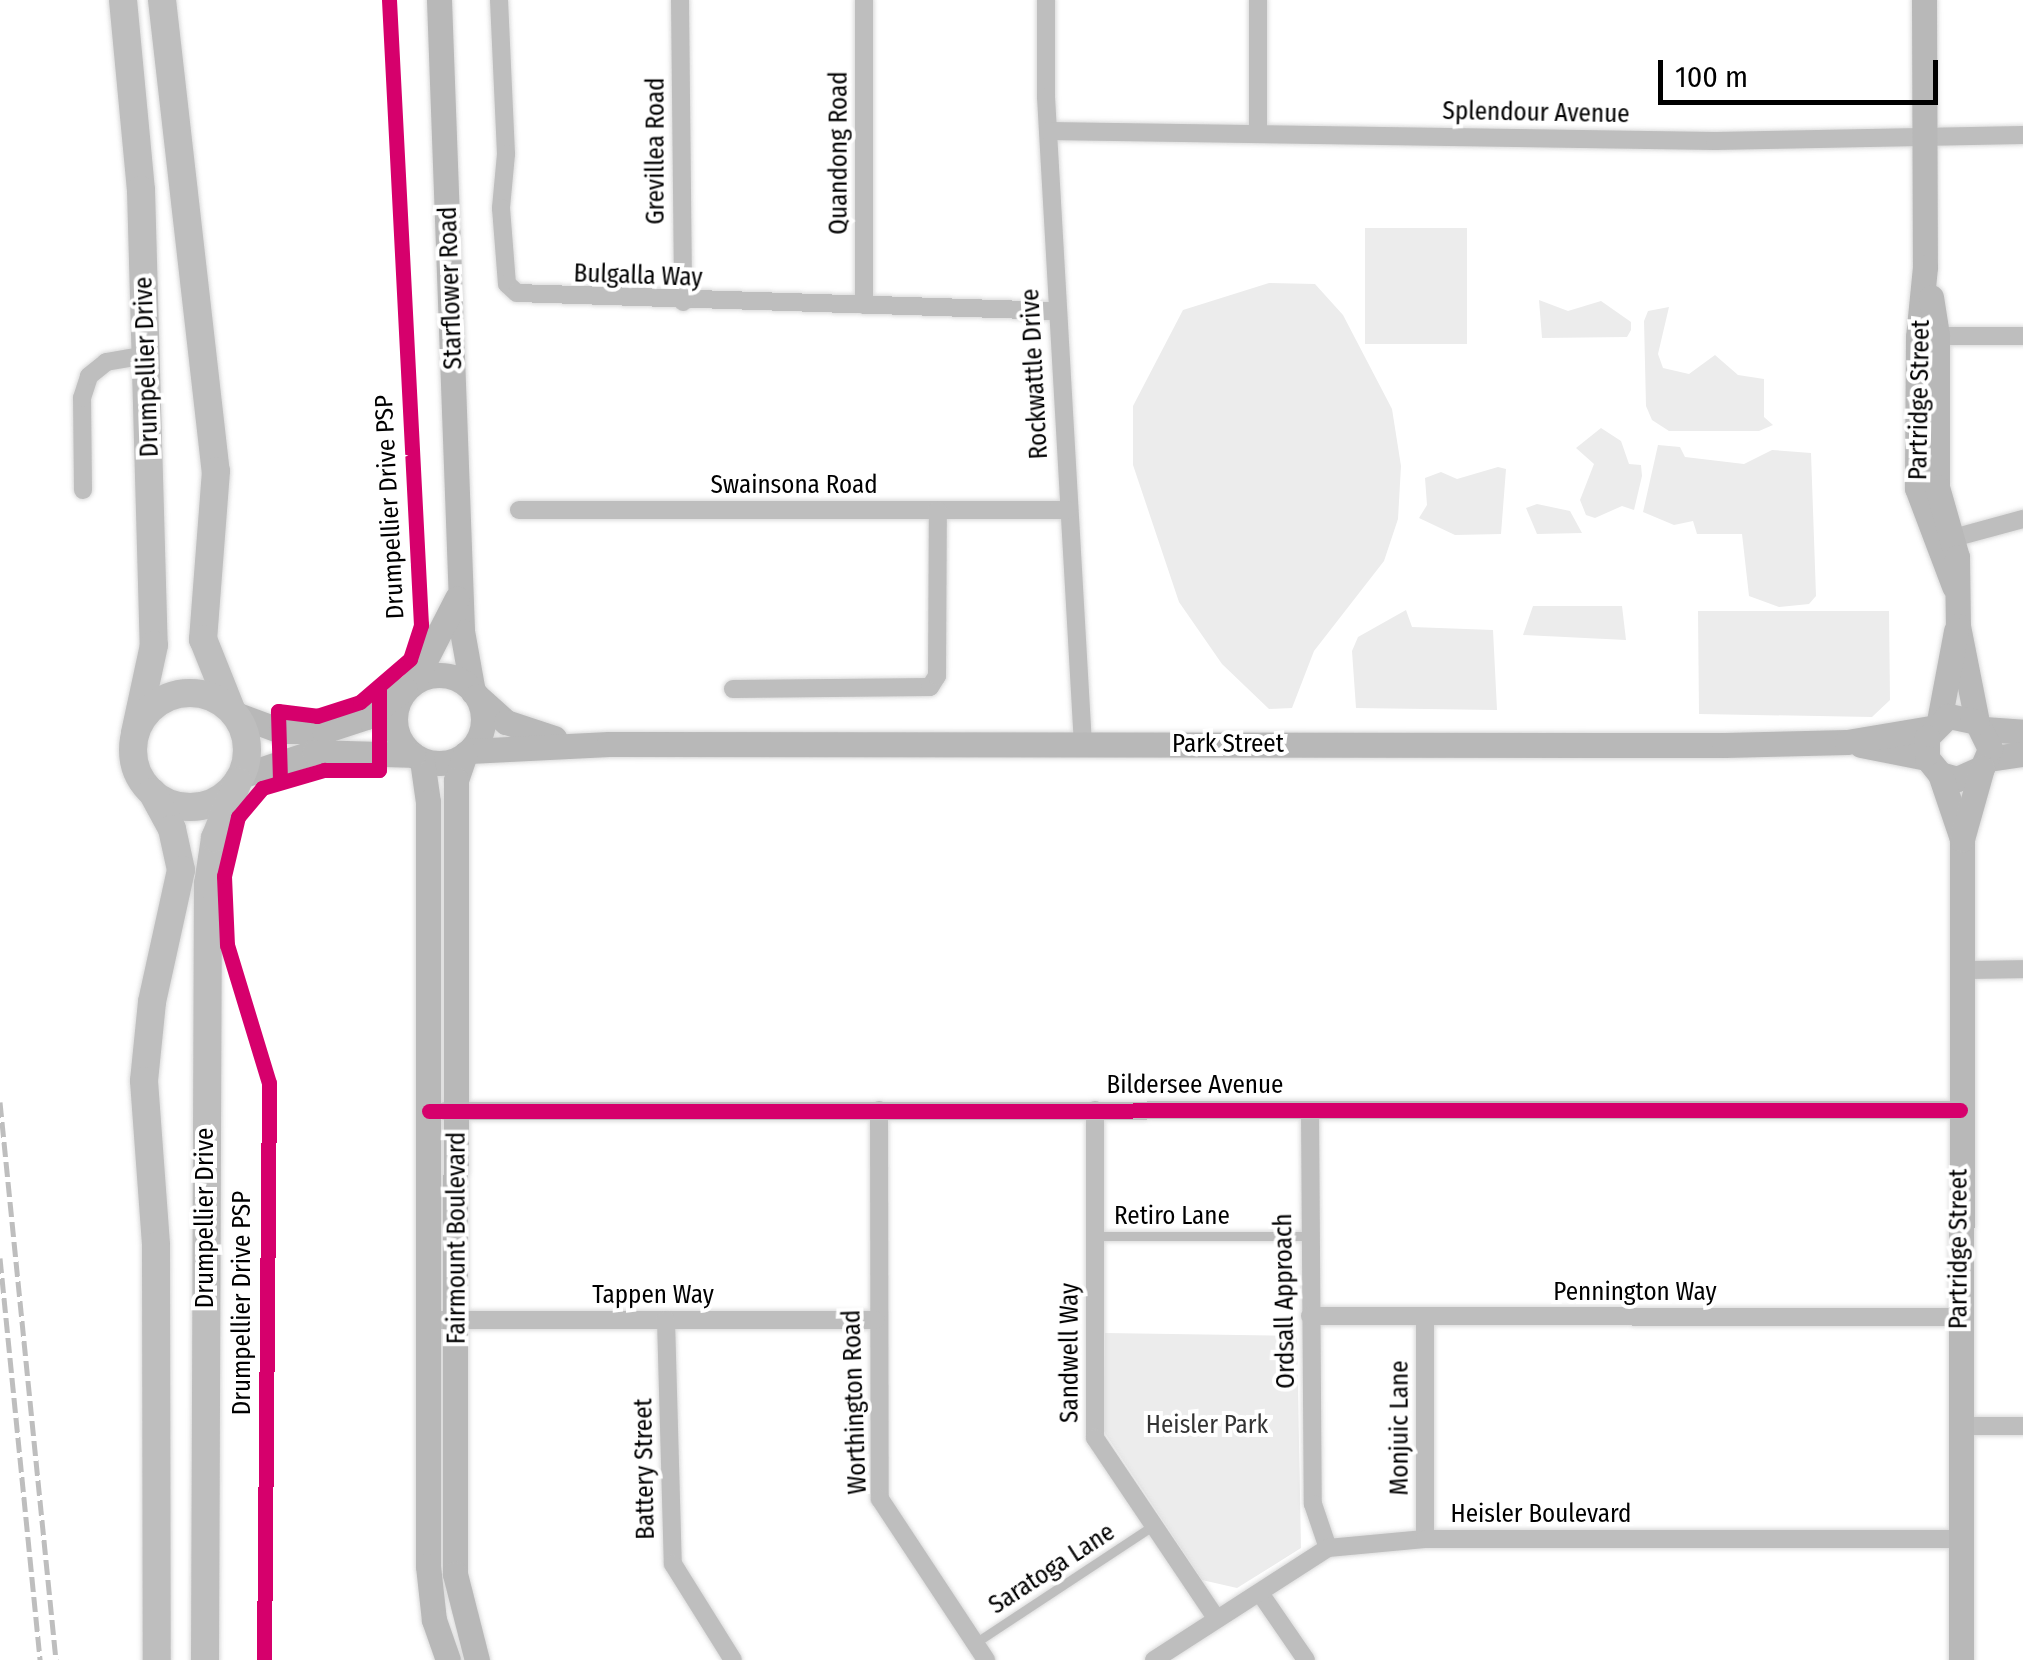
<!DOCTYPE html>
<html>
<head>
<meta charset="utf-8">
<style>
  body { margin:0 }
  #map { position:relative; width:2023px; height:1660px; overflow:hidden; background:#fff; font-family:"Fira Sans Condensed",sans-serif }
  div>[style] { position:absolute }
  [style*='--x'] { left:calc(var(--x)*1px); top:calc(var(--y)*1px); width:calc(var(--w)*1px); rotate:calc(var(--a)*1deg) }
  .green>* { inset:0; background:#ececec; transform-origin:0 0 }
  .roads { filter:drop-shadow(0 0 2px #dbdbdb) drop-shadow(0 0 2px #dbdbdb) }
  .lane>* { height:9px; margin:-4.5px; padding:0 4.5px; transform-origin:4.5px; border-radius:4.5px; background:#bebebe }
  .street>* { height:18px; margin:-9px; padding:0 9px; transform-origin:9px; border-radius:9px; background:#bebebe }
  .secondary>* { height:25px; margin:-12.5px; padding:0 12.5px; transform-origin:12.5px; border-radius:12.5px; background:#b8b8b8 }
  .secondary>.ring { margin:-12.5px; padding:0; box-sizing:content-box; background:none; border:25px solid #b8b8b8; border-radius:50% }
  .primary>* { height:28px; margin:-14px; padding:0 14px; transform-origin:14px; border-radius:14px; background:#bebebe }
  .primary>.ring { margin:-14px; padding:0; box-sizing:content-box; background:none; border:28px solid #bebebe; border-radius:50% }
  .rail>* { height:5px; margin-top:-2.5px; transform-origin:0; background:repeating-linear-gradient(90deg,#bebebe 0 15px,transparent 0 20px) }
  .cycleway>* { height:15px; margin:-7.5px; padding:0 7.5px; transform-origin:7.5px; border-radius:7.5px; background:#d6006c }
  span { translate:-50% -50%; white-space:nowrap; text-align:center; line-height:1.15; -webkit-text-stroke:8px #fff; paint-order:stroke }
  .street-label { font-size:25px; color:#000 }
  .park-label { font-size:25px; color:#333 }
  .scale { position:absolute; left:1658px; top:60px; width:280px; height:45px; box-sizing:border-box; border:5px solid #000; border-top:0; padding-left:12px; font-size:30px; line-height:35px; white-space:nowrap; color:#000; -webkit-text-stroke:8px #fff; paint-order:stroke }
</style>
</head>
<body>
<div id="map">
  <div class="green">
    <i style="left:1365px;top:228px;width:102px;height:116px"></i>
    <i style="clip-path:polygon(1269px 283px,1315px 284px,1343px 315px,1392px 409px,1401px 466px,1398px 519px,1384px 561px,1314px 651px,1292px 708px,1269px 709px,1222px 664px,1179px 602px,1133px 465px,1133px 406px,1183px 310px)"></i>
    <i style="clip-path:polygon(1539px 300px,1568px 311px,1601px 301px,1631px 322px,1631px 330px,1627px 337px,1542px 338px)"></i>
    <i style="clip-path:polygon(1669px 307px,1658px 354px,1663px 368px,1689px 374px,1715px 355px,1738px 375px,1764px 379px,1764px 417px,1773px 425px,1759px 431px,1669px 431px,1652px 420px,1646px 406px,1644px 321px,1648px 311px)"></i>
    <i style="clip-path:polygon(1601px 428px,1621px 441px,1629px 464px,1641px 465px,1642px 476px,1634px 510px,1622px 506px,1595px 518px,1586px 515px,1580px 500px,1594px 464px,1576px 448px)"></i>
    <i style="clip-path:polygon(1658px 445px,1680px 447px,1685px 457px,1744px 464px,1772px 450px,1811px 453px,1816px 596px,1809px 604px,1779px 607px,1749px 596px,1742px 534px,1697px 534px,1693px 521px,1674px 525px,1643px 512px)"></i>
    <i style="clip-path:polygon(1498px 467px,1506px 469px,1501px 534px,1455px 535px,1419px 518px,1427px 505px,1425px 478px,1441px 472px,1457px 479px)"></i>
    <i style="clip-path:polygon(1537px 504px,1570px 511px,1582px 533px,1537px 534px,1526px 508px)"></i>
    <i style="clip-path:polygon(1533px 606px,1622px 606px,1626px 640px,1523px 635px)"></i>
    <i style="clip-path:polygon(1406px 610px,1412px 627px,1493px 630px,1497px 710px,1356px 708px,1352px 651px,1358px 637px)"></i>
    <i style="clip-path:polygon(1698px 611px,1889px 611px,1890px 700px,1872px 717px,1699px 714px)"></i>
    <i style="clip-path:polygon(1105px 1333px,1297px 1336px,1301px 1548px,1237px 1588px,1202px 1580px,1103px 1430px)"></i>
  </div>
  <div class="roads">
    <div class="lane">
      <i style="--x:1096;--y:1236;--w:212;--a:0"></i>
      <i style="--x:975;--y:1643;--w:211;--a:-33.4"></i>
    </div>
    <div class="street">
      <i style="--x:499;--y:0;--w:154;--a:87.4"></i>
      <i style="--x:506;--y:154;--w:54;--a:95.3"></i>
      <i style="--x:501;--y:208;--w:76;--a:85.5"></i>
      <i style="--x:507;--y:284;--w:13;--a:42"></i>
      <i style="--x:517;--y:293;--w:539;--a:1.91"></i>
      <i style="--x:680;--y:0;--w:302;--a:89.4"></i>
      <i style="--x:864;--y:0;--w:305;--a:90"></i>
      <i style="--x:1046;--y:0;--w:97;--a:90"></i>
      <i style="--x:1046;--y:97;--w:648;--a:86.73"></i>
      <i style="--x:1258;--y:0;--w:130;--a:90"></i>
      <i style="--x:1048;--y:131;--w:667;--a:0.86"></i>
      <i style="--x:1715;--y:141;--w:308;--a:-1.1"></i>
      <i style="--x:1928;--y:336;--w:95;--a:0"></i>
      <i style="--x:83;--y:490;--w:92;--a:-90.6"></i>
      <i style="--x:82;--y:398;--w:23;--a:-72"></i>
      <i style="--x:89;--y:376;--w:22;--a:-39"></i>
      <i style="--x:106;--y:362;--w:42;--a:-9.7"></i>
      <i style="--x:519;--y:510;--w:549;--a:0"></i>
      <i style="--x:1953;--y:538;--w:73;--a:-15.2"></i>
      <i style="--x:733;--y:689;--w:197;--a:-0.6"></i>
      <i style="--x:930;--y:687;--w:13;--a:-58"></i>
      <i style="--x:937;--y:676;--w:166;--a:-89.7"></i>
      <i style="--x:1962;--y:970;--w:61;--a:-0.9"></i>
      <i style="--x:879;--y:1110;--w:389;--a:89.9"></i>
      <i style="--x:880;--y:1499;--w:193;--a:56.6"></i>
      <i style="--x:1095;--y:1110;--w:328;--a:90"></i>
      <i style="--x:1095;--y:1438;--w:217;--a:56.1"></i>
      <i style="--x:1310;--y:1110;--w:394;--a:89.6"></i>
      <i style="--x:1313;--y:1504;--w:46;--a:71.2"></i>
      <i style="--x:445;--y:1111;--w:1515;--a:-0.04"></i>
      <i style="--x:1310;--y:1316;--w:649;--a:0.09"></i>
      <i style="--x:1425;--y:1316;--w:223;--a:90"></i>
      <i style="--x:429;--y:1320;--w:447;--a:0"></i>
      <i style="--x:666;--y:1320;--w:244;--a:88.4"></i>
      <i style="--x:673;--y:1564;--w:113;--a:58"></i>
      <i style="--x:1960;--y:1426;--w:63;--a:0"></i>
      <i style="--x:1260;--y:1593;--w:81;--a:55.5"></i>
      <i style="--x:1154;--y:1660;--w:207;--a:-32.8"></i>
      <i style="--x:1328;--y:1548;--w:97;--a:-5.3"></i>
      <i style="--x:1425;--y:1539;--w:536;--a:0"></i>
    </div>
    <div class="secondary">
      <i style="--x:439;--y:0;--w:631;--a:87.91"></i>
      <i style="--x:462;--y:631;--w:62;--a:79.8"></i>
      <i style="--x:1924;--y:0;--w:267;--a:89.8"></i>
      <i style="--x:1925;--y:267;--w:70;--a:95.7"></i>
      <i style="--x:1918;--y:337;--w:151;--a:90.4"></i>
      <i style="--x:1917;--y:488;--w:105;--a:69.3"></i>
      <i style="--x:1931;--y:297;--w:39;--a:81"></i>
      <i style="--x:1937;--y:336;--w:151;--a:90"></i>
      <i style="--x:1937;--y:487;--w:73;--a:74.1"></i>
      <i style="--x:1957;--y:557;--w:69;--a:89.2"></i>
      <i style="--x:1958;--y:626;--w:98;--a:78.8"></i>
      <i class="ring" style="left:395px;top:675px;width:63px;height:63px"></i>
      <i style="--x:414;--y:682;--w:94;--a:-62.9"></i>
      <i style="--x:477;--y:696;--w:39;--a:42"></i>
      <i style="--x:506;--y:722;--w:51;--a:18.4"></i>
      <i style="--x:235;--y:714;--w:49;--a:20.3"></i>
      <i style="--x:281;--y:731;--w:43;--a:0"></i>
      <i style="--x:324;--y:731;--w:44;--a:-18.4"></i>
      <i style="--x:366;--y:717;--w:48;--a:-35.7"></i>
      <i style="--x:1939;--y:721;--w:92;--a:-79.3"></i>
      <i style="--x:1984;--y:729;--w:39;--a:4"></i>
      <i style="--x:1861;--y:745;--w:67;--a:11.1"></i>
      <i style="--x:469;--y:751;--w:140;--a:-2.9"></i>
      <i style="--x:609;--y:744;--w:1115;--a:0.05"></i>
      <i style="--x:1724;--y:745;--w:123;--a:-1.4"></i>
      <i style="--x:1847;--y:742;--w:86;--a:-9.4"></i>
      <i style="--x:465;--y:754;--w:28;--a:109"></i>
      <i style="--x:456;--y:780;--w:794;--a:90.07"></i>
      <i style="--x:455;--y:1574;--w:89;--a:75.7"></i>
      <i style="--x:1987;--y:759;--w:36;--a:-8"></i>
      <i style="--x:422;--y:760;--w:42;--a:81.9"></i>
      <i style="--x:428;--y:802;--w:764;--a:90"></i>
      <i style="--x:428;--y:1566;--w:54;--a:83.7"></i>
      <i style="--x:434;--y:1620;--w:42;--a:70.7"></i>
      <i style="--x:1940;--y:774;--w:18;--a:16"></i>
      <i style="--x:1957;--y:779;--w:27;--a:-24"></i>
      <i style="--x:1982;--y:768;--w:21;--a:-67"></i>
      <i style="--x:1990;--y:749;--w:30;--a:-116"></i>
      <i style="--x:1977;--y:722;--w:30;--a:-168"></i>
      <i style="--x:1948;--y:716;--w:30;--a:135"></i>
      <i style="--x:1927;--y:737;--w:21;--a:90"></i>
      <i style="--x:1927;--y:758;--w:21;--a:51"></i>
      <i style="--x:1940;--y:774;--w:69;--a:71.3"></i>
      <i style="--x:241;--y:776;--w:77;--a:-18.2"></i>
      <i style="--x:314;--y:752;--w:99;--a:1.7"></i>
      <i style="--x:1961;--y:1660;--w:821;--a:-89.93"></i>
      <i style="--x:1962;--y:839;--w:74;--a:-74.3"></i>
    </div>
    <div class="primary">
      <i style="--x:123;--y:0;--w:191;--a:84.6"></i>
      <i style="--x:141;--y:190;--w:455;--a:88.4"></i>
      <i style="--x:154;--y:645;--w:90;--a:102.2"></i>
      <i style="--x:162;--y:0;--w:474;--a:83.5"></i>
      <i style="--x:216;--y:471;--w:169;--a:94.4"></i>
      <i style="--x:203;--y:639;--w:75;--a:68.2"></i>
      <i class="ring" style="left:133px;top:693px;width:86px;height:86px"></i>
      <i style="--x:152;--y:792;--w:42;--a:61.6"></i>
      <i style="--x:172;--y:829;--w:42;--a:77.6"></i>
      <i style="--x:181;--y:870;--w:135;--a:102.4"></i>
      <i style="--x:152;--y:1002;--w:79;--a:95.8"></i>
      <i style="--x:144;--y:1081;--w:165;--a:85.8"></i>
      <i style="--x:156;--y:1246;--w:414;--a:89.9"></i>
      <i style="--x:205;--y:1660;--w:776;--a:-89.78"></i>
      <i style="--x:208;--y:884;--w:47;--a:-81.3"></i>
      <i style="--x:215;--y:838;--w:61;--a:-68"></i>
    </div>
  </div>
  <div class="rail">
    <i style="--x:0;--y:1102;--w:561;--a:84.27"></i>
    <i style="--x:0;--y:1258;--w:404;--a:84.3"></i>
  </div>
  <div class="cycleway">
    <i style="--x:280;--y:780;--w:69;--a:-91.7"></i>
    <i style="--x:278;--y:711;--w:39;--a:7"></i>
    <i style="--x:317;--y:716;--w:45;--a:-18"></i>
    <i style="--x:360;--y:702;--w:66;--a:-40.7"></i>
    <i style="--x:410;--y:659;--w:36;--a:-72"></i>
    <i style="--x:421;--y:625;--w:626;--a:-92.93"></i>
    <i style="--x:429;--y:1111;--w:1531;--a:-0.04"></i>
    <i style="--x:264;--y:1660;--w:577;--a:-89.5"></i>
    <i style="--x:269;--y:1083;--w:144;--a:-106.9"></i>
    <i style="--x:227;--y:945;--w:69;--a:-92.5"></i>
    <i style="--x:224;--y:876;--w:61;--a:-76.7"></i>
    <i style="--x:238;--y:817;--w:38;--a:-50"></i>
    <i style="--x:262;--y:788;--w:65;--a:-16.2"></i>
    <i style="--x:324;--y:770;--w:55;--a:0"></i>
    <i style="--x:379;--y:770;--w:82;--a:-90"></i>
  </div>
  <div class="street-label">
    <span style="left:1536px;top:113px;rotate:1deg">Splendour Avenue</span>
    <span style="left:656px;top:151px;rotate:-90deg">Grevillea Road</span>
    <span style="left:839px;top:153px;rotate:-90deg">Quandong Road</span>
    <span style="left:638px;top:276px;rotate:2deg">Bulgalla Way</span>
    <span style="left:451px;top:288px;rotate:-92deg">Starflower Road</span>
    <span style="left:147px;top:367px;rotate:-92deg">Drumpellier Drive</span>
    <span style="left:1035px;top:374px;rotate:-93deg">Rockwattle Drive</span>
    <span style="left:1920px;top:400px;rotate:-89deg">Partridge Street</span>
    <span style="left:794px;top:485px">Swainsona Road</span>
    <span style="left:390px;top:507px;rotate:-93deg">Drumpellier Drive PSP</span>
    <span style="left:1228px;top:744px">Park Street</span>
    <span style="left:1195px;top:1085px">Bildersee Avenue</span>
    <span style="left:1172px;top:1216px">Retiro Lane</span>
    <span style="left:205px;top:1218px;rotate:-90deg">Drumpellier Drive</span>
    <span style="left:457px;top:1238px;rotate:-90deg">Fairmount Boulevard</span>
    <span style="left:1959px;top:1249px;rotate:-90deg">Partridge Street</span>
    <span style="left:1635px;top:1292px">Pennington Way</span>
    <span style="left:653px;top:1295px">Tappen Way</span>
    <span style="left:1285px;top:1301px;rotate:-91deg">Ordsall Approach</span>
    <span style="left:242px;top:1303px;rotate:-90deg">Drumpellier Drive PSP</span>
    <span style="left:1070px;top:1353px;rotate:-90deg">Sandwell Way</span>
    <span style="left:855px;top:1402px;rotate:-92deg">Worthington Road</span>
    <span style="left:1400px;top:1428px;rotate:-90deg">Monjuic Lane</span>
    <span style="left:645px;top:1469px;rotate:-91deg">Battery Street</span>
    <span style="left:1541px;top:1514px">Heisler Boulevard</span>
    <span style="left:1052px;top:1569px;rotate:-33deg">Saratoga Lane</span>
  </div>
  <div class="park-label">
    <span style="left:1207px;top:1425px">Heisler Park</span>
  </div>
  <div class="scale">100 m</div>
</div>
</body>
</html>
